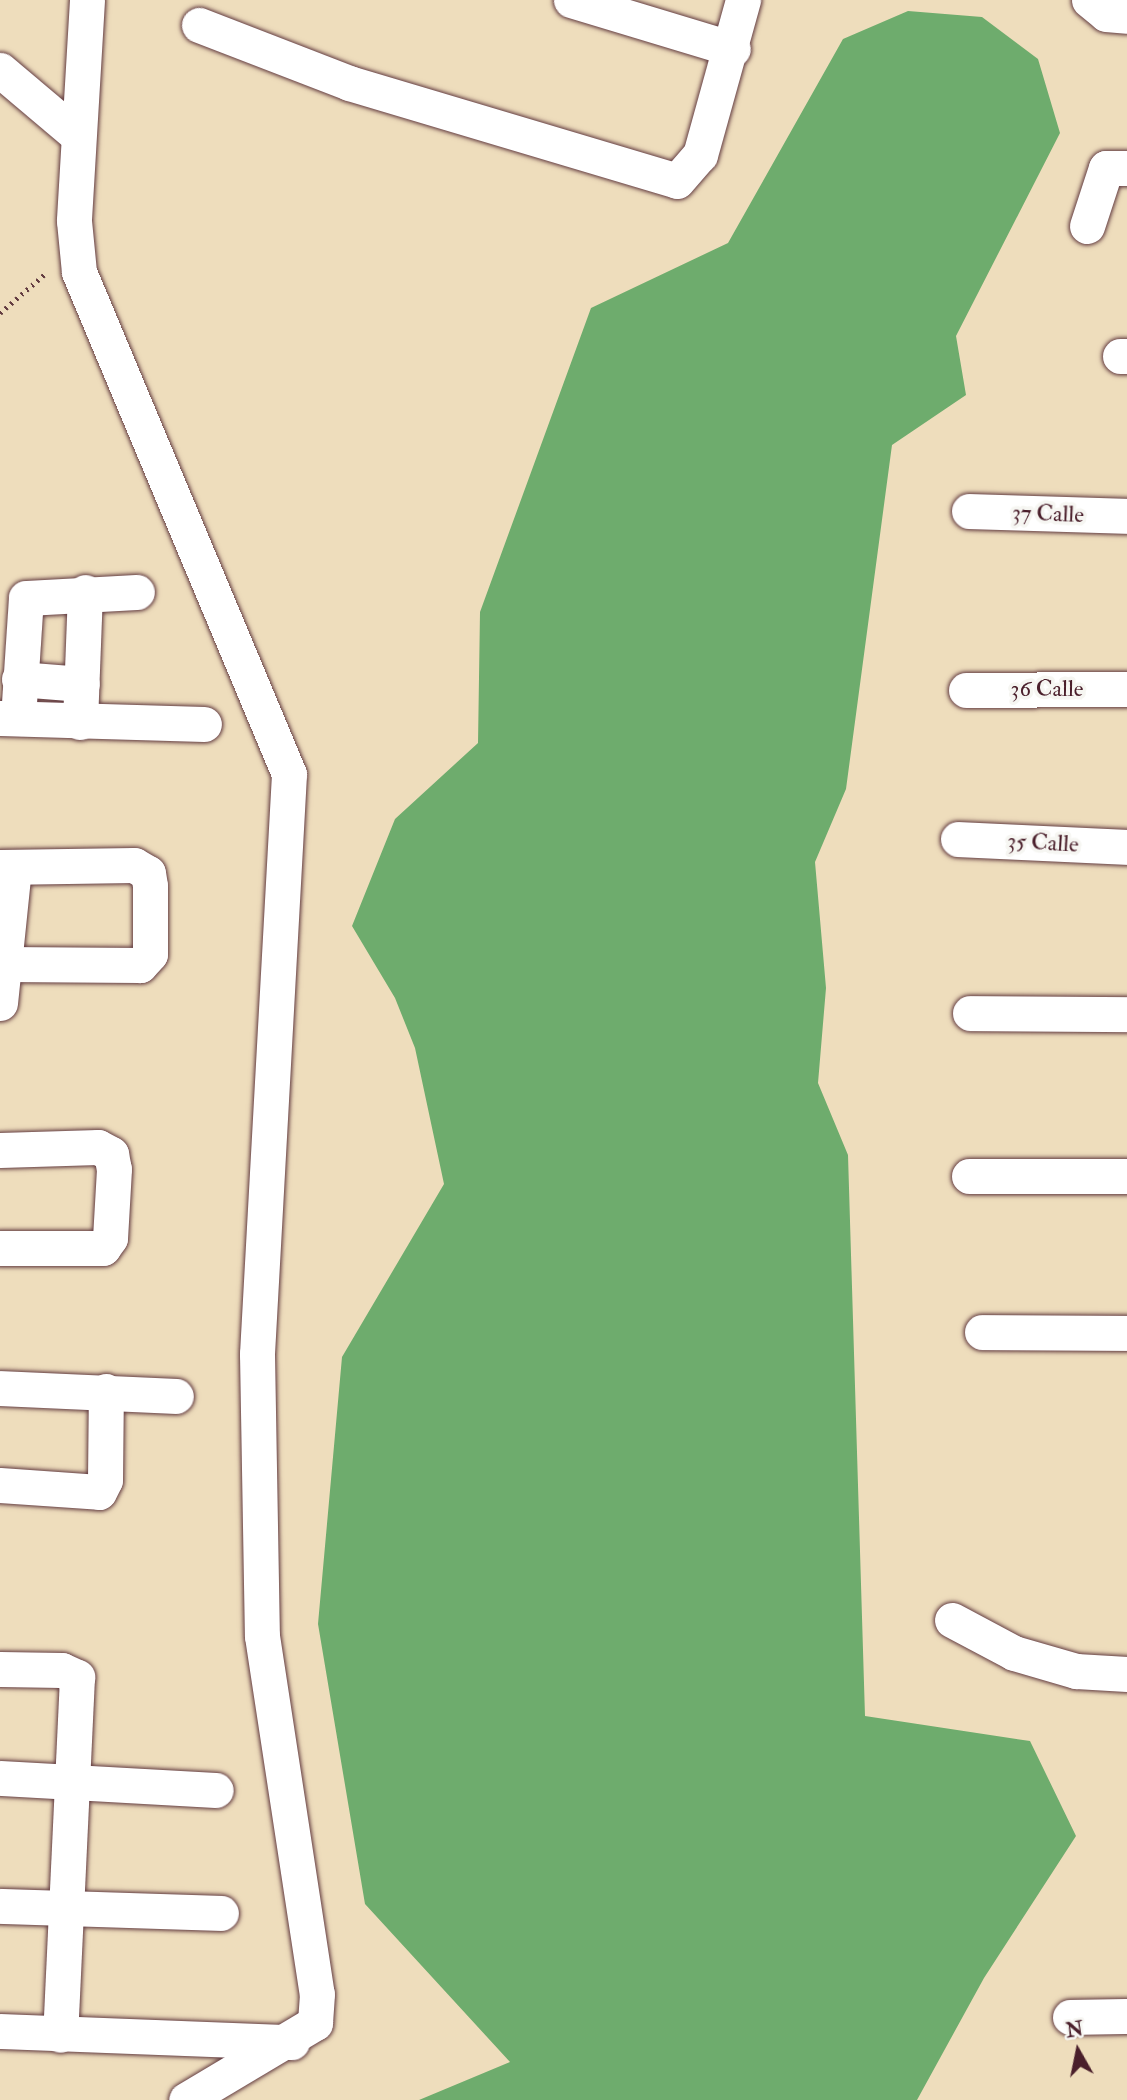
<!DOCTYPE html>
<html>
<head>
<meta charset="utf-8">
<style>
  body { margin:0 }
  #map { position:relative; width:1127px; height:2100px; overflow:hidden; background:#eeddbc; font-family:"IM FELL Double Pica",serif }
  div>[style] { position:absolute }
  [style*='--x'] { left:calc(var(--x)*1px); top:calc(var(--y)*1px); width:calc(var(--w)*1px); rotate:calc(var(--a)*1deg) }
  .forest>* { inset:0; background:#6eac6d }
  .path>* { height:4.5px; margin-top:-2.25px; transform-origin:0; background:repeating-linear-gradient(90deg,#633c41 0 2px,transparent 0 7px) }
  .roads { filter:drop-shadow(0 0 2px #633c41) drop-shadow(0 0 2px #633c41) }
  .minor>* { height:35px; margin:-17.5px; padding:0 17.5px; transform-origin:17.5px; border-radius:17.5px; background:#fff }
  span { translate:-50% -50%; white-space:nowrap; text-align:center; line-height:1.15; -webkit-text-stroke:7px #f6f6f2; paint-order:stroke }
  .street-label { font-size:23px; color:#4a1f2b }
  .north { position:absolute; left:1043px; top:2016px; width:70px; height:70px; -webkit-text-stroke:5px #f6f6f2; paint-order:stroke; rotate:351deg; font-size:19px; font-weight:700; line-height:28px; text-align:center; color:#4a1f2b }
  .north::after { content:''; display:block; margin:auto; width:24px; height:32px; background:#4a1f2b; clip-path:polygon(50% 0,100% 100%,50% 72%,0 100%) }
</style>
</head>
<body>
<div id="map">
  <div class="forest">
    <i style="clip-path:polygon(908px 11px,982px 17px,1038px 59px,1060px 133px,956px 336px,966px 395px,892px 445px,846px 789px,815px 862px,826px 988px,818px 1083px,848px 1155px,865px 1716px,1030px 1741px,1076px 1836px,984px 1978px,917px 2100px,419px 2100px,510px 2062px,365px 1904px,318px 1624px,342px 1357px,444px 1184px,415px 1048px,395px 998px,352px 926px,395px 819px,478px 743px,480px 612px,591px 308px,728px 243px,843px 39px)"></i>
  </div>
  <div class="path">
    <i style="--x:0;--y:313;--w:61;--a:-41"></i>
  </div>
  <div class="roads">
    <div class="minor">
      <i style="--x:87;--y:0;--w:221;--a:93.4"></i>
      <i style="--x:74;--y:221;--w:51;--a:84.4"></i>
      <i style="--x:79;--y:272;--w:544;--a:67.3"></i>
      <i style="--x:289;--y:774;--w:581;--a:93.16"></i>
      <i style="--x:257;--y:1354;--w:282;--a:89"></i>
      <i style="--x:262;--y:1636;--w:362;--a:81.3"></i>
      <i style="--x:317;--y:1994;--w:29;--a:94"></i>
      <i style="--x:315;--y:2023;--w:150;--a:149.2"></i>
      <i style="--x:571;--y:0;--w:169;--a:16.8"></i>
      <i style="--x:1089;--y:0;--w:22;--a:39"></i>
      <i style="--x:1106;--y:14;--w:21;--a:5"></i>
      <i style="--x:199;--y:25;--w:161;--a:21.1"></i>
      <i style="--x:349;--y:83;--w:342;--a:16.6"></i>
      <i style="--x:677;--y:181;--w:35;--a:-49"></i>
      <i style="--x:700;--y:155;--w:161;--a:-74.5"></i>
      <i style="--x:0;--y:70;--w:101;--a:40.2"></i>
      <i style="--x:1087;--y:226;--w:61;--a:-71.9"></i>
      <i style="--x:1106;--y:168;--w:21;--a:0"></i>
      <i style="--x:1120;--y:356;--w:7;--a:0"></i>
      <i style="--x:969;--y:511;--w:158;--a:1.8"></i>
      <i style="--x:19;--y:679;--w:63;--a:4.5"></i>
      <i style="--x:966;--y:690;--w:161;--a:-0.4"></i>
      <i style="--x:0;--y:718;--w:204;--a:1.7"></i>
      <i style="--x:18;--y:718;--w:120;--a:-86.2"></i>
      <i style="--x:26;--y:598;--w:111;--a:-3.1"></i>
      <i style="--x:80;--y:722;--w:130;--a:-87.8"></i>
      <i style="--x:958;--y:839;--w:169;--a:2.7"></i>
      <i style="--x:0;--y:867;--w:134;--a:-0.9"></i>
      <i style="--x:134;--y:865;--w:16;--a:30"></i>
      <i style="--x:148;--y:873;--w:13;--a:81"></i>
      <i style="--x:150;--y:886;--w:68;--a:90"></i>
      <i style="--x:150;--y:954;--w:15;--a:132"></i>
      <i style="--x:140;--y:965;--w:136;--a:-179.6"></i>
      <i style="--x:0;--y:1003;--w:136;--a:-84.1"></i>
      <i style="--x:970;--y:1013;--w:157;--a:0.4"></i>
      <i style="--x:0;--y:1150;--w:98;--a:-1.8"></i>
      <i style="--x:98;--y:1147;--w:15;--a:28"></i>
      <i style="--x:111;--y:1154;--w:15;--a:79"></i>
      <i style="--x:114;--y:1169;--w:69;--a:93.3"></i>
      <i style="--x:110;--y:1238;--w:12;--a:125"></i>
      <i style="--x:103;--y:1248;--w:103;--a:180"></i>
      <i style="--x:969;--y:1176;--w:158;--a:0"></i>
      <i style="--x:982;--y:1332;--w:145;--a:0.4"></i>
      <i style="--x:0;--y:1388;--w:176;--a:2.6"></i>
      <i style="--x:0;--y:1485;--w:99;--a:4"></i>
      <i style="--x:99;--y:1492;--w:13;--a:-63"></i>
      <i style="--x:105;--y:1480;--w:89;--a:-89.4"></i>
      <i style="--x:952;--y:1620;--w:70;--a:28"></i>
      <i style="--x:1014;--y:1653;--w:65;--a:16.2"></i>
      <i style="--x:1076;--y:1671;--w:51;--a:3.4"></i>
      <i style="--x:0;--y:1669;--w:62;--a:0.9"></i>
      <i style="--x:62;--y:1670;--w:17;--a:25"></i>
      <i style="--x:77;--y:1677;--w:358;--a:92.7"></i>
      <i style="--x:0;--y:1778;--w:216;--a:3.2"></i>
      <i style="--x:0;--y:1906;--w:221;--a:1.8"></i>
      <i style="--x:1070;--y:2017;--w:57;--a:-1"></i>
      <i style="--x:0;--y:2031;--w:292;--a:2.2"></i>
    </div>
  </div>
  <div class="street-label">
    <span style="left:1048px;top:514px;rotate:2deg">37 Calle</span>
    <span style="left:1047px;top:689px">36 Calle</span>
    <span style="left:1043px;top:843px;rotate:3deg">35 Calle</span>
  </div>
  <div class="north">N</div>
</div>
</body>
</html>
